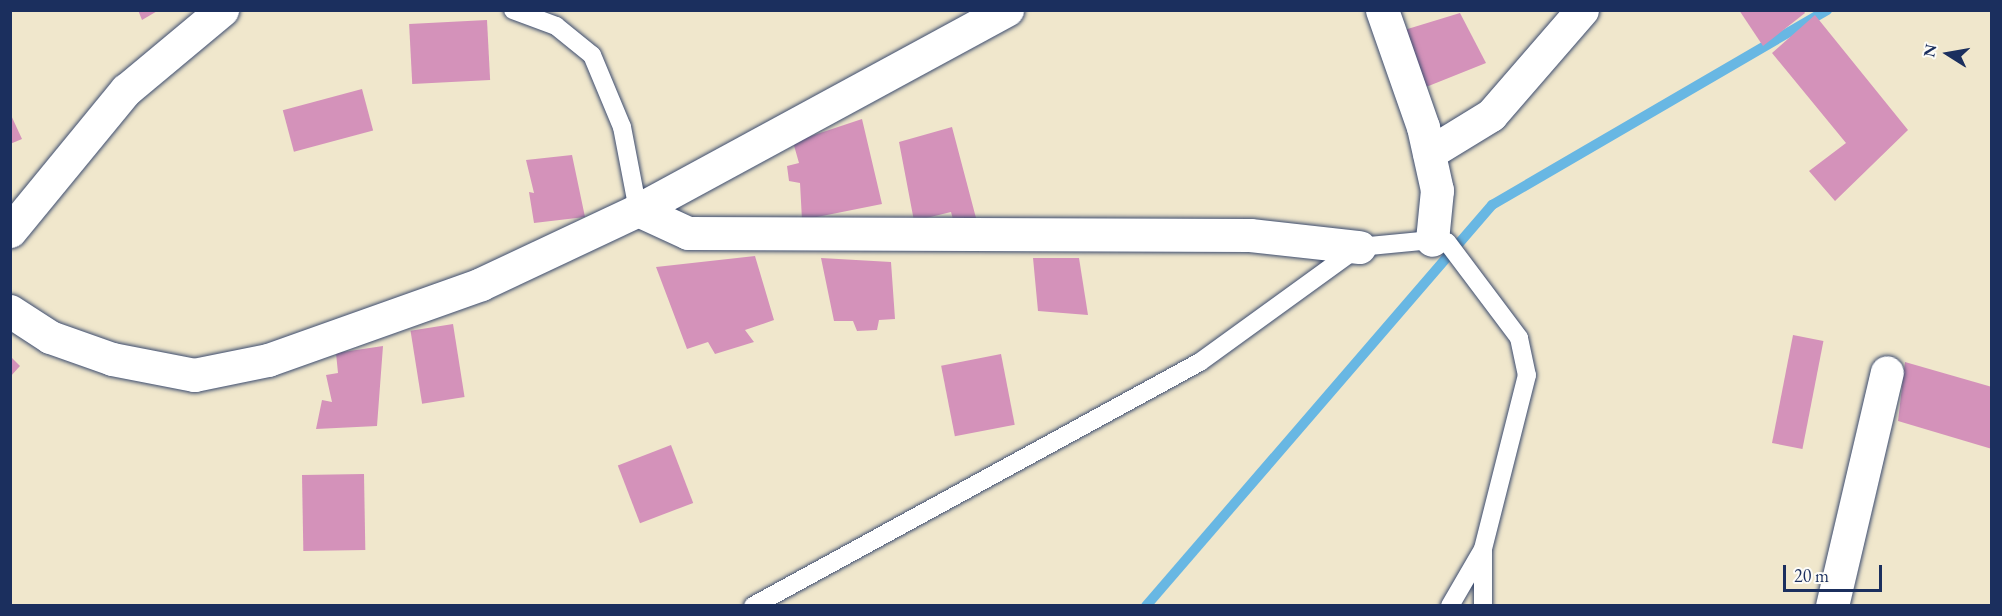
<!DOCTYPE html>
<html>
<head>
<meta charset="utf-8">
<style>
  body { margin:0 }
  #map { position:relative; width:2002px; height:616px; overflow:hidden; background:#f0e7cc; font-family:"EB Garamond",serif }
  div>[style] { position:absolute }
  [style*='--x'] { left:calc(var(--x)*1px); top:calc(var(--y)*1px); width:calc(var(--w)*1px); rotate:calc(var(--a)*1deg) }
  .stream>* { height:10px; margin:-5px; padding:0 5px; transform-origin:5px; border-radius:5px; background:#68b7e3 }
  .building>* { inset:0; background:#d492ba; transform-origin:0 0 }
  .roads { filter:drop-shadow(0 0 2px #3b4b6e) drop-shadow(0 0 2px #3b4b6e) }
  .lane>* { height:18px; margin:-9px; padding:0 9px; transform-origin:9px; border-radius:9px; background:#fff }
  .street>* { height:33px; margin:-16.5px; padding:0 16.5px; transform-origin:16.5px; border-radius:16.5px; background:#fff }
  span { translate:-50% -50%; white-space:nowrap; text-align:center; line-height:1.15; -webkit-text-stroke:4.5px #fdfcf7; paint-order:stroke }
  .frame { position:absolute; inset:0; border:12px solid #1b2f5e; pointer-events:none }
  .north { position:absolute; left:1918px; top:24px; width:60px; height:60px; -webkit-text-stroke:4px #fdfcf7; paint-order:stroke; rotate:281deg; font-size:16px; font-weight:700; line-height:24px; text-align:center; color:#1b2f5e }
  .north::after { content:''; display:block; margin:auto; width:21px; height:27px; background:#1b2f5e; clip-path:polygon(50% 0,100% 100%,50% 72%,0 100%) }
  .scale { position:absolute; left:1783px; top:565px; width:99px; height:27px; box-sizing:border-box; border:3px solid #1b2f5e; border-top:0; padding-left:8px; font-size:18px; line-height:21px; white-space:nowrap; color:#1b2f5e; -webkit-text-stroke:4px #fdfcf7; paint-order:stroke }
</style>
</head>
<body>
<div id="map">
  <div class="stream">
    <i style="--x:1146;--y:606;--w:530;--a:-49.21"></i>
    <i style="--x:1492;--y:205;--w:388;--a:-30.2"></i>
  </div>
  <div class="building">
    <i style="clip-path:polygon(138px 10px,159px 10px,142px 20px)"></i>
    <i style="clip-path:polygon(1739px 10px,1803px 10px,1805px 13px,1763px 46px)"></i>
    <i style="clip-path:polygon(1460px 13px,1486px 63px,1426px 87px,1401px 31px)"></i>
    <i style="clip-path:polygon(1815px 15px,1908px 130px,1835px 201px,1809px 171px,1846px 143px,1772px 53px)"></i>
    <i style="left:487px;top:20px;width:60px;height:78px;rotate:87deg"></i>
    <i style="left:362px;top:89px;width:43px;height:82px;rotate:75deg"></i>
    <i style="clip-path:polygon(10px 113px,22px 139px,10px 144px)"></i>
    <i style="clip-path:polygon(862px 119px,882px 204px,802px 220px,800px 183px,789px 181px,787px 166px,799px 163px,793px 142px)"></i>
    <i style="clip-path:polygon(952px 127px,976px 218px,954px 223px,951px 212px,914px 221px,899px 142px)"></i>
    <i style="clip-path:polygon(572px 155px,585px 217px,534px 223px,529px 192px,534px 193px,526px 160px)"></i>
    <i style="clip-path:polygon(755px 256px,774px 320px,745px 330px,754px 342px,715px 354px,708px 342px,687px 349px,656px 267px)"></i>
    <i style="clip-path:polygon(821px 258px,891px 262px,895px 319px,879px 320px,877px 330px,857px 331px,853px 321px,834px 321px)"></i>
    <i style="clip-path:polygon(1033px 258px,1079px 258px,1088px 315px,1038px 311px)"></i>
    <i style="left:453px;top:324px;width:74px;height:43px;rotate:81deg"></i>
    <i style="left:1793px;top:335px;width:31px;height:110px;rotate:11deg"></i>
    <i style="clip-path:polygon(383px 346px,377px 426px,316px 429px,322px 400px,332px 402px,326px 375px,338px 373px,336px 353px)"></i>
    <i style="left:1001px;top:354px;width:72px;height:61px;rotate:79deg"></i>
    <i style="clip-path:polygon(10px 356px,20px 366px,10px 377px)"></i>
    <i style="clip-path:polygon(1905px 362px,1992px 387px,1992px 449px,1898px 421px)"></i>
    <i style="left:671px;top:445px;width:62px;height:57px;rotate:69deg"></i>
    <i style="left:364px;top:474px;width:76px;height:62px;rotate:89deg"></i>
  </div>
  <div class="roads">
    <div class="lane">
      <i style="--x:513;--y:10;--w:46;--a:20.4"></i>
      <i style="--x:556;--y:26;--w:46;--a:38.9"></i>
      <i style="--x:592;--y:55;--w:78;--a:67.4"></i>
      <i style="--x:622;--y:127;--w:85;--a:79.1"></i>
      <i style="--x:753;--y:606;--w:509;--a:-28.63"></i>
      <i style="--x:1200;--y:362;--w:196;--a:-35.9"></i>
      <i style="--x:1359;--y:247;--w:73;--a:-5.5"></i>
      <i style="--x:1432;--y:240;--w:15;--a:8"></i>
      <i style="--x:1447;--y:242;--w:120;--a:53.1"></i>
      <i style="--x:1519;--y:338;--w:38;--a:78"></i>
      <i style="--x:1527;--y:375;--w:179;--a:104.2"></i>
      <i style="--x:1483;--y:549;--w:66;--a:120.1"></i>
      <i style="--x:1483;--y:606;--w:55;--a:-90"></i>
    </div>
    <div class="street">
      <i style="--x:1382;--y:10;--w:124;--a:70.7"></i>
      <i style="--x:1423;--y:127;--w:65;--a:77.5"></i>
      <i style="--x:1437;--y:190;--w:50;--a:95.7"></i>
      <i style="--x:1429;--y:153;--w:73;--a:-31.5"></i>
      <i style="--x:1491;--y:115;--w:139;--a:-49.1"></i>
      <i style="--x:638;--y:210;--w:55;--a:24.7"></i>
      <i style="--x:688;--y:233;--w:562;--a:0.2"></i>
      <i style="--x:1250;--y:235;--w:110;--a:6.3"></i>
      <i style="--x:10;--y:231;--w:183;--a:-50.6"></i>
      <i style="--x:126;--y:90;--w:125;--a:-39.8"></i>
      <i style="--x:10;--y:311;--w:48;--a:33"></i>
      <i style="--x:50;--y:337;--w:66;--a:19.5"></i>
      <i style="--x:112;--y:359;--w:84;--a:11"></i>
      <i style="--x:194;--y:375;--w:76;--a:-11.5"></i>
      <i style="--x:268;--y:360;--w:226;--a:-19.6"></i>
      <i style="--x:481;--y:284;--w:174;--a:-25.2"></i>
      <i style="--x:638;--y:210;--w:420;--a:-28.5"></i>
      <i style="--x:1832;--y:606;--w:240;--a:-76.8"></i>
    </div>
  </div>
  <div class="frame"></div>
  <div class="north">N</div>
  <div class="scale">20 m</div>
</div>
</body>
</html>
